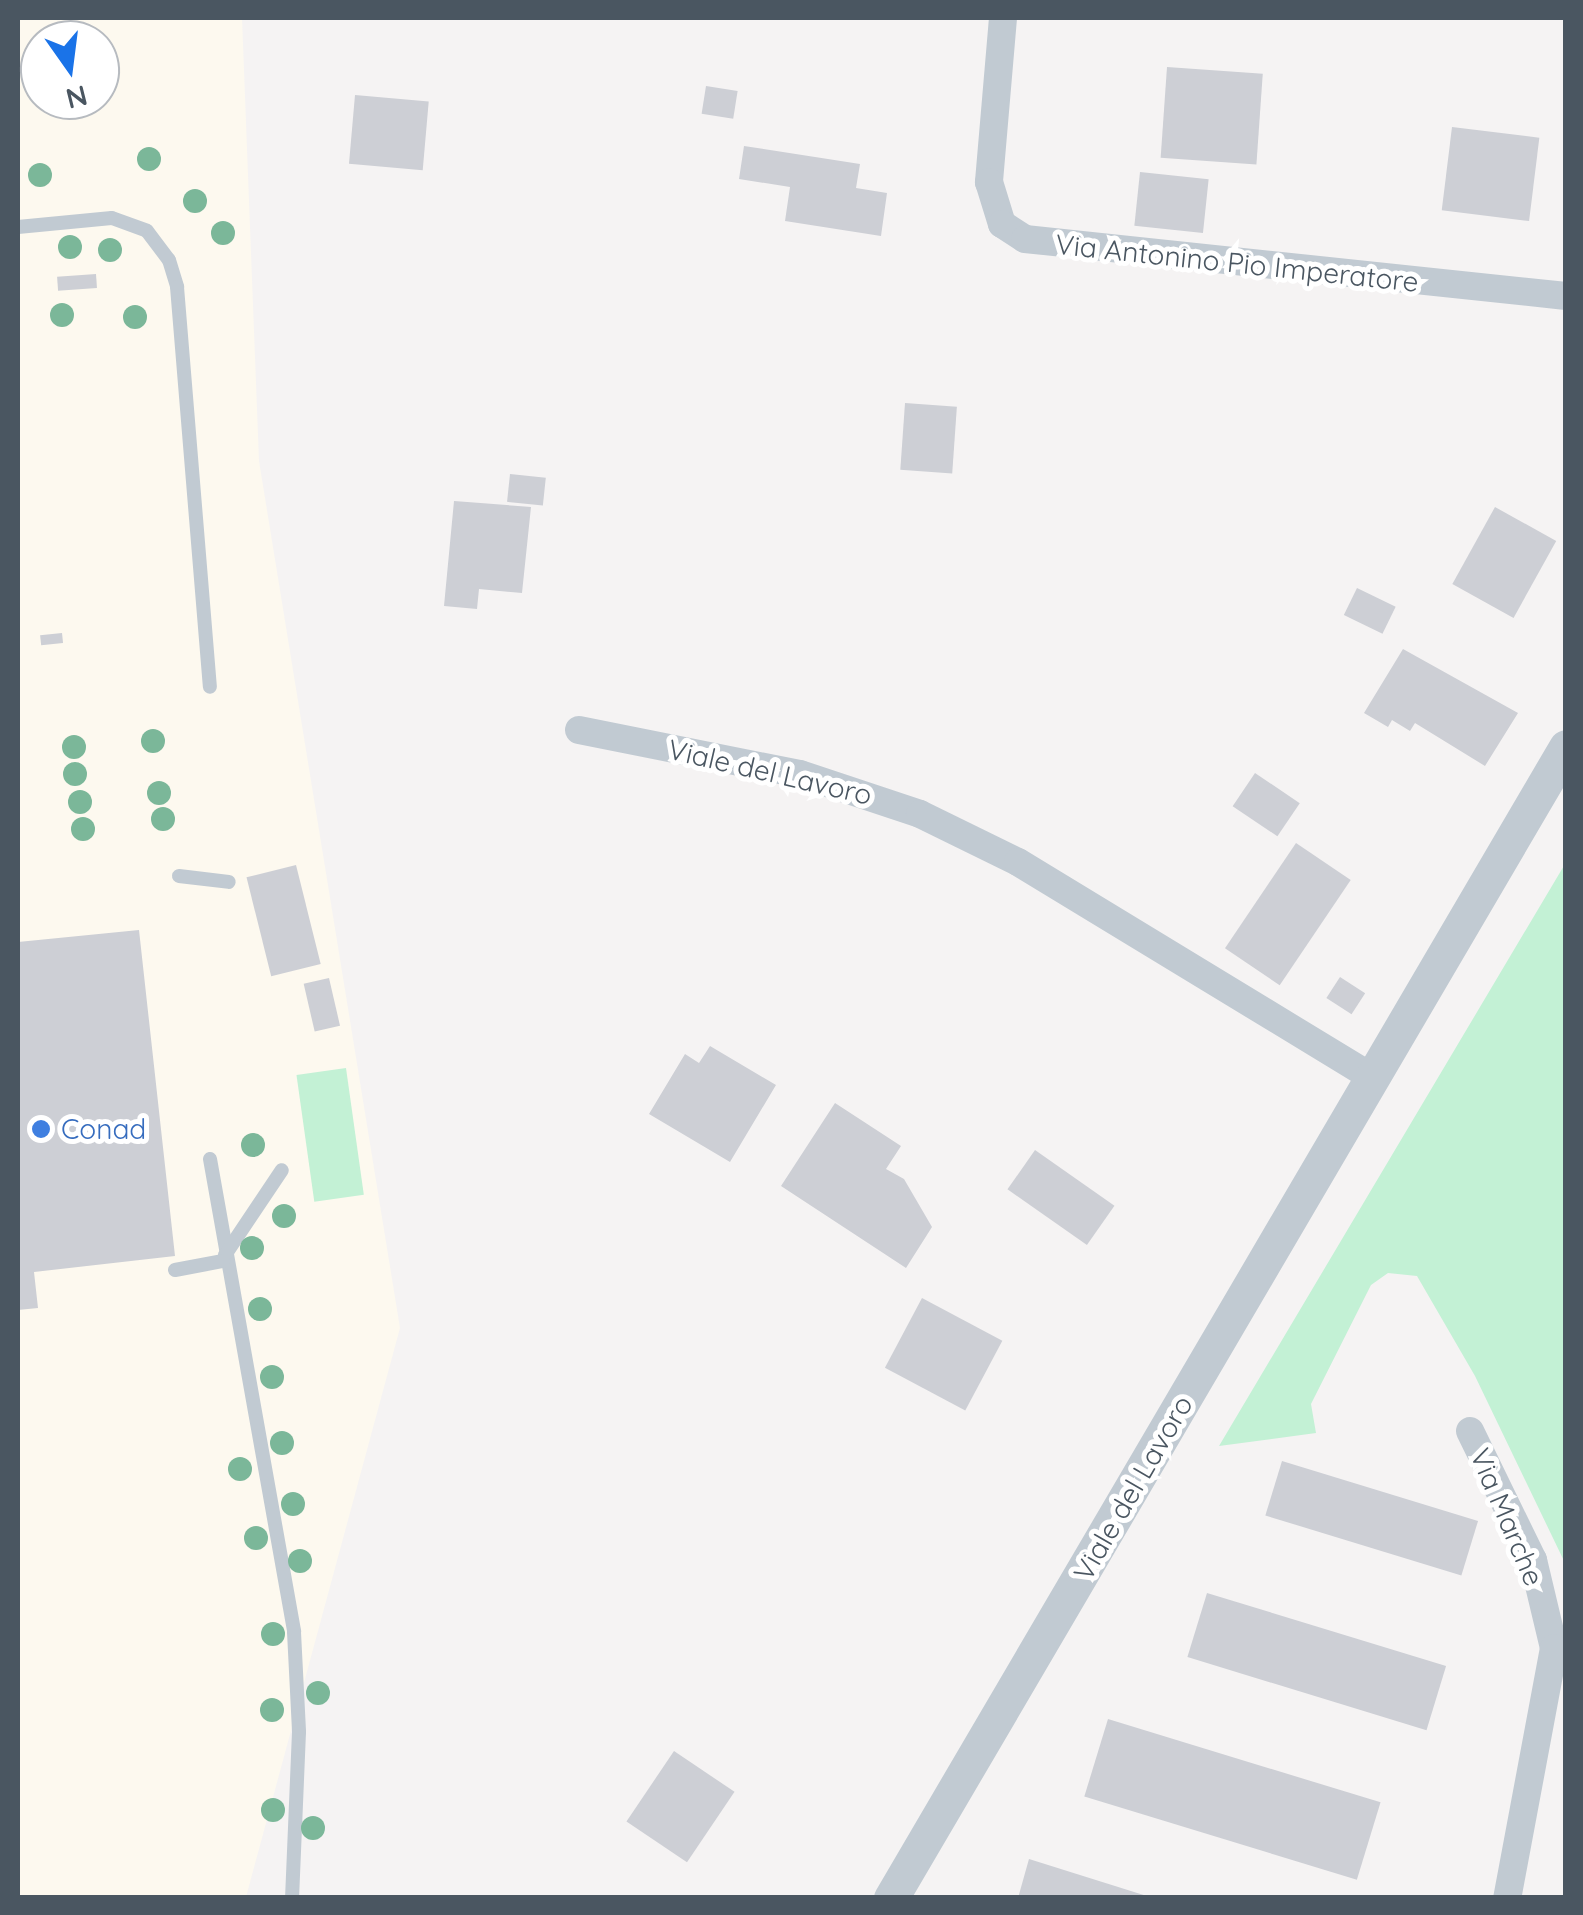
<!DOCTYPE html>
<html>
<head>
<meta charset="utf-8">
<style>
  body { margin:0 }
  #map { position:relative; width:1583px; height:1915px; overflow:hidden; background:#f5f3f3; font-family:Quicksand,sans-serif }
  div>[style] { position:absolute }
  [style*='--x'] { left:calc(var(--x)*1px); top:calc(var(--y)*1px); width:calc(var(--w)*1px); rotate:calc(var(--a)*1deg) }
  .commercial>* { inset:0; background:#fdf9ef }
  .green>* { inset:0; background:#c3f1d5; transform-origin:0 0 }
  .building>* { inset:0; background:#cdcfd5; transform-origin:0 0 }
  .service>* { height:14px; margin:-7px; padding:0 7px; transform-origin:7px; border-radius:7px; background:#c1cad2 }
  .minor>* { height:28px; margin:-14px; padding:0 14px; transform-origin:14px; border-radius:14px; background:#c1cad2 }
  .tertiary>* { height:35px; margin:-17.5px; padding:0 17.5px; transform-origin:17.5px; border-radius:17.5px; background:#c1cad2 }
  .trees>* { width:24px; height:24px; margin:-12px; border-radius:50%; background:#7bb799 }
  .dots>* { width:28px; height:28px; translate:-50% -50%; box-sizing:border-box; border:5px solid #fff; border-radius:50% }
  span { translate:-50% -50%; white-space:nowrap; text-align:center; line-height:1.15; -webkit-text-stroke:10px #fff; paint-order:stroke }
  .street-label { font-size:28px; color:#4a5661 }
  .shop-label { font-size:28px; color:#366cbe }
  .left { translate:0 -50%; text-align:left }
  .frame { position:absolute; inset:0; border:20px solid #4a5661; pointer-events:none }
  .north { position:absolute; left:20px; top:20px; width:100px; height:100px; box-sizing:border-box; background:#fff; border:2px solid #b7bbc0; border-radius:50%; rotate:166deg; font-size:28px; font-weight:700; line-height:40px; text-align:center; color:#4a5661 }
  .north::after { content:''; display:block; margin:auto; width:35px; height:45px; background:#1a73e8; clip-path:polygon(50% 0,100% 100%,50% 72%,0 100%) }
</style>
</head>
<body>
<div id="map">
  <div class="commercial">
    <i style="clip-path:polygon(evenodd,18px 18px,242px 18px,259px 461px,400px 1328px,246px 1897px,18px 1897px,18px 18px,40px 40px,100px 40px,100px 100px,40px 100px,40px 40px)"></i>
  </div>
  <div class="green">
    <i style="clip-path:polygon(1565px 864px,1565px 1563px,1475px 1376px,1417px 1276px,1388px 1273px,1371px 1285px,1311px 1404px,1316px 1433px,1219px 1446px)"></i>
    <i style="left:346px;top:1068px;width:128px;height:50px;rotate:82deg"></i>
  </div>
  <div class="building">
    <i style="left:1167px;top:67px;width:96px;height:91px;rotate:4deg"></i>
    <i style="left:706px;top:86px;width:32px;height:28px;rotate:9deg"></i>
    <i style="left:355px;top:95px;width:74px;height:69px;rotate:5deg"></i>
    <i style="left:1452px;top:127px;width:88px;height:84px;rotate:7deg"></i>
    <i style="clip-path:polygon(744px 146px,860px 164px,856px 188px,887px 193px,881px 236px,785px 221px,790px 187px,739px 179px)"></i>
    <i style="left:1140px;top:172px;width:69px;height:54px;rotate:6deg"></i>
    <i style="left:96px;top:274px;width:14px;height:39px;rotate:86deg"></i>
    <i style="left:905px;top:403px;width:52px;height:67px;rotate:4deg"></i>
    <i style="left:510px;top:474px;width:36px;height:28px;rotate:6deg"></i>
    <i style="clip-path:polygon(454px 501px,531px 507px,522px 593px,479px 589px,477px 609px,444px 606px)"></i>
    <i style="left:1495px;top:507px;width:70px;height:88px;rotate:29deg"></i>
    <i style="left:1357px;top:588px;width:43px;height:30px;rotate:26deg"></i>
    <i style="left:62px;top:633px;width:10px;height:22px;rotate:84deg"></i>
    <i style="clip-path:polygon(1403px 649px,1518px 713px,1485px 766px,1415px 723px,1410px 731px,1392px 720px,1388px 727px,1364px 713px)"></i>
    <i style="left:1255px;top:773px;width:54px;height:40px;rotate:34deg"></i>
    <i style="left:1296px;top:843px;width:66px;height:127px;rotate:34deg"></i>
    <i style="left:296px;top:865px;width:102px;height:51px;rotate:76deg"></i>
    <i style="clip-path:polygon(139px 930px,175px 1256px,34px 1272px,38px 1308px,18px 1310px,18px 942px)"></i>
    <i style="left:1340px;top:977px;width:30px;height:25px;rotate:33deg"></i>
    <i style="left:329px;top:978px;width:49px;height:26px;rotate:77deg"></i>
    <i style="clip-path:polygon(710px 1046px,776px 1085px,730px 1162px,649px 1114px,685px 1054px,699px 1063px)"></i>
    <i style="clip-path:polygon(835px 1103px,901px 1146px,886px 1169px,904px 1179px,932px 1227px,906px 1268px,781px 1186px)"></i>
    <i style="left:1035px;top:1150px;width:97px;height:48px;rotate:35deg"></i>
    <i style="left:922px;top:1298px;width:91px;height:79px;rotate:28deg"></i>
    <i style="left:1282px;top:1461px;width:205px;height:57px;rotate:17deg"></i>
    <i style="left:1207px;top:1593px;width:250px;height:67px;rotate:17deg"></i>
    <i style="left:1108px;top:1719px;width:285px;height:81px;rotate:17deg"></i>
    <i style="left:674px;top:1751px;width:73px;height:85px;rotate:34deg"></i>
    <i style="clip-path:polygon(1029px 1859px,1150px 1897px,1150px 1898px,1018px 1898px)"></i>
  </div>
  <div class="service">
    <i style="--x:18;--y:227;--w:94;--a:-5.5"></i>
    <i style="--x:112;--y:218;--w:37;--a:20"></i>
    <i style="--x:147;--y:231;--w:36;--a:53"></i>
    <i style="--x:169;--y:260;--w:28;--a:73"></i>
    <i style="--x:177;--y:287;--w:401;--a:85.3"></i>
    <i style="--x:179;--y:876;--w:50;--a:6.8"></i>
    <i style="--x:210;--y:1159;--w:480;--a:79.9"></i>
    <i style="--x:294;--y:1632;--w:100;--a:87.1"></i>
    <i style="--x:299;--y:1732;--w:166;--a:92.4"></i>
    <i style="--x:225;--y:1255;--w:102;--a:-56.2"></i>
    <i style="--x:175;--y:1270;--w:49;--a:-10.6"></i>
  </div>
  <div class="minor">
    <i style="--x:1003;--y:18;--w:165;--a:94.9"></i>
    <i style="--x:989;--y:182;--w:44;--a:72.8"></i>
    <i style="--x:1002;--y:224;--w:27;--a:33"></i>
    <i style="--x:1025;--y:239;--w:544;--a:6.01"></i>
    <i style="--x:579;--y:730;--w:225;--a:11.3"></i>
    <i style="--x:800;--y:774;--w:126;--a:18.4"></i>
    <i style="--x:920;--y:814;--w:109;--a:26.1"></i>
    <i style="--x:1018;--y:862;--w:410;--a:31.3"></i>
    <i style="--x:1470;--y:1431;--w:144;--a:64"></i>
    <i style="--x:1533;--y:1560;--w:90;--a:76.6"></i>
    <i style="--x:1554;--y:1648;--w:254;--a:100.6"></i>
  </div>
  <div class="tertiary">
    <i style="--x:891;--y:1898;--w:1334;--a:-59.61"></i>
  </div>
  <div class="trees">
    <i style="left:149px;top:159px"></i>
    <i style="left:40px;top:175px"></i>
    <i style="left:195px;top:201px"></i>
    <i style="left:223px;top:233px"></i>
    <i style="left:70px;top:247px"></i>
    <i style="left:110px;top:250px"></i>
    <i style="left:62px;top:315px"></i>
    <i style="left:135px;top:317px"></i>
    <i style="left:153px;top:741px"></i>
    <i style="left:74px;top:747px"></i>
    <i style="left:75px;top:774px"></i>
    <i style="left:159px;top:793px"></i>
    <i style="left:80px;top:802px"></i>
    <i style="left:163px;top:819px"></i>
    <i style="left:83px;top:829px"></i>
    <i style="left:253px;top:1145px"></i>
    <i style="left:284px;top:1216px"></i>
    <i style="left:252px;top:1248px"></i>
    <i style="left:260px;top:1309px"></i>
    <i style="left:272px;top:1377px"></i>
    <i style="left:282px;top:1443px"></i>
    <i style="left:240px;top:1469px"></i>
    <i style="left:293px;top:1504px"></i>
    <i style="left:256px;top:1538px"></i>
    <i style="left:300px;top:1561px"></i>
    <i style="left:273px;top:1634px"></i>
    <i style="left:318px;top:1693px"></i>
    <i style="left:272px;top:1710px"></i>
    <i style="left:273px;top:1810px"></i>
    <i style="left:313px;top:1828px"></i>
  </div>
  <div class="dots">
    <i style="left:41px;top:1129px;background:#3f7fe0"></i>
  </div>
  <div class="street-label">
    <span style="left:1237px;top:263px;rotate:6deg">Via Antonino Pio Imperatore</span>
    <span style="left:770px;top:772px;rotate:13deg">Viale del Lavoro</span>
    <span style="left:1133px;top:1488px;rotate:-60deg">Viale del Lavoro</span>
    <span style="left:1507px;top:1517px;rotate:67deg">Via Marche</span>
  </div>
  <div class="shop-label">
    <span class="left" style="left:61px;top:1129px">Conad</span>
  </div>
  <div class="frame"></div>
  <div class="north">N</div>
</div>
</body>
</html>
